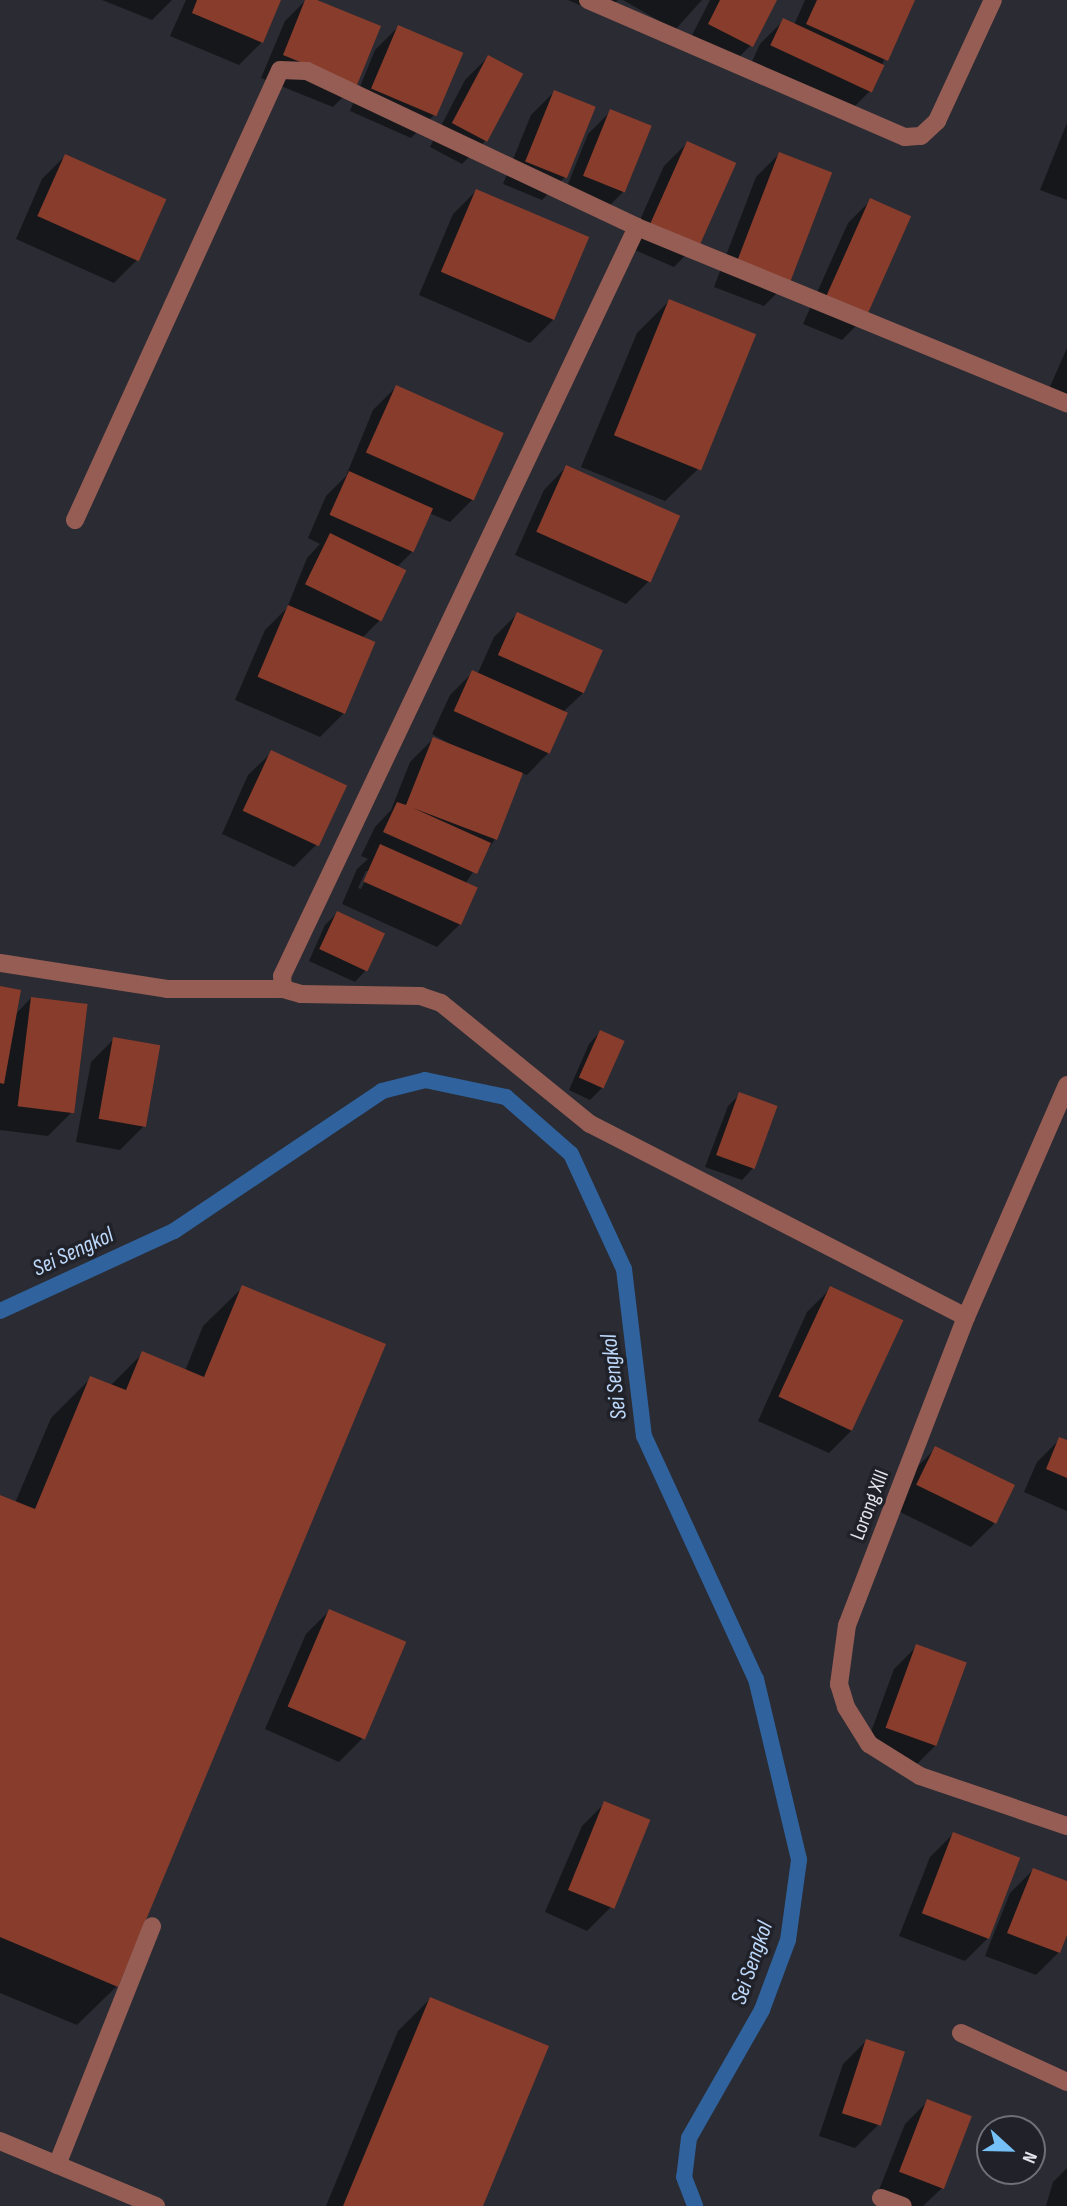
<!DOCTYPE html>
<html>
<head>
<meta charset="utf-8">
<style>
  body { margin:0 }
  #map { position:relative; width:1067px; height:2206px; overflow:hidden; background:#2a2b33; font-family:"Sofia Sans Condensed",sans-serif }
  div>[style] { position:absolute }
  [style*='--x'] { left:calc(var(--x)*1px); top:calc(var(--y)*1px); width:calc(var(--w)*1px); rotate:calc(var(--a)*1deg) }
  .shadow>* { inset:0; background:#0007 }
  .stream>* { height:16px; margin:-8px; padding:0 8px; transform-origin:8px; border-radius:8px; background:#30639d }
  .building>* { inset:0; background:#883c2b; transform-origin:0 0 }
  .service>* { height:18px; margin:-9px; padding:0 9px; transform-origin:9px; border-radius:9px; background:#955d53 }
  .minor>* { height:18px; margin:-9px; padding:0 9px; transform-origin:9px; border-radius:9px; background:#955d53 }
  span { translate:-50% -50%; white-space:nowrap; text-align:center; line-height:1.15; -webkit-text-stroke:7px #212229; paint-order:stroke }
  .street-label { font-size:21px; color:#e4e5eb }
  .water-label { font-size:23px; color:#bdd8fa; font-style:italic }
  .north { position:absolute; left:976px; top:2115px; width:70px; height:70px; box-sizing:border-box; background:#212229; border:2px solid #6f7077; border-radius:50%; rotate:112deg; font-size:19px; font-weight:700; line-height:28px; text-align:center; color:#e4e5eb }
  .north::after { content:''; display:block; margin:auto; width:24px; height:32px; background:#75c0f6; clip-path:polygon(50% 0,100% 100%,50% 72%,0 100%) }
</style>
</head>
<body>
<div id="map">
  <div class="shadow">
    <i style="clip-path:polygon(102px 0,172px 0,152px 20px)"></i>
    <i style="clip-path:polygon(186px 0,280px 0,262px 42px,239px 65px,170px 36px)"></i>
    <i style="clip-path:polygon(306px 0,312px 0,356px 84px,333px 107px,261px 78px,285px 21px)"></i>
    <i style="clip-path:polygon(568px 0,618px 0,603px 15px)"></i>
    <i style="clip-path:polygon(623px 0,702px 0,675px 30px)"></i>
    <i style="clip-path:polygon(710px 0,775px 0,751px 45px,728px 68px,686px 47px)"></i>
    <i style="clip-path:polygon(805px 0,910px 0,871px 90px,848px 113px,749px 68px,760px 44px,783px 21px,794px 25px)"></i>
    <i style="clip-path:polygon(398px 27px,434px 115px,411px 138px,350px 111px,375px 50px)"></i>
    <i style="clip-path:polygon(488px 57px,485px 141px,462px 164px,430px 147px,465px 80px)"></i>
    <i style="clip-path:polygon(554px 92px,565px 177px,542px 200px,503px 184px,531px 115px)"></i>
    <i style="clip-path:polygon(611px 111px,624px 191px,601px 214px,562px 199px,588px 134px)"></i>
    <i style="clip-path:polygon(1067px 123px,1067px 200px,1040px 190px)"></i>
    <i style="clip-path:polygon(687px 143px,697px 244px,674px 267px,628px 247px,664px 166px)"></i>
    <i style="clip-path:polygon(779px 154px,787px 283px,764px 306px,714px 287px,756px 177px)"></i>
    <i style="clip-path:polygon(65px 156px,137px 260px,114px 283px,16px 239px,42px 179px)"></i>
    <i style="clip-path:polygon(476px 191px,553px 320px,530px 343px,419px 295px,453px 214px)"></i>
    <i style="clip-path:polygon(871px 200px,865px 317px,842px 340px,803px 324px,848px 223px)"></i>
    <i style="clip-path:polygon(669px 301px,698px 469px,665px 501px,581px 467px,637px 333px)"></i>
    <i style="clip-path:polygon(1067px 348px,1067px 407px,1045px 398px)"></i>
    <i style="clip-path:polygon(396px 387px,473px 499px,450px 522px,429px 513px,411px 553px,397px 567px,380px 620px,362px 638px,343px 714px,320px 737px,235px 700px,265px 630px,287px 608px,307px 558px,320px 544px,308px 538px,326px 496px,346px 476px,373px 410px)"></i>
    <i style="clip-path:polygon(566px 467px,678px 516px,649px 581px,626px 604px,515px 555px,544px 490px)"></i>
    <i style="clip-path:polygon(evenodd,517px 614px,583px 693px,563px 712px,549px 752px,527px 775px,521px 773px,495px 839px,465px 884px,460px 924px,437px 947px,342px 904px,357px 869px,368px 859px,361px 856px,375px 827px,391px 810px,410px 762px,433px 739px,461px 750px,432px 734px,450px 695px,473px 672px,477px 675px,494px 637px,517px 614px,366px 871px,370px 871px,361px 889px,358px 888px,366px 871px)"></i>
    <i style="clip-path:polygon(271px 753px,317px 844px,294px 867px,222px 834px,248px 775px)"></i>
    <i style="clip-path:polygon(337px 913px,383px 934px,366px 970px,355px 982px,309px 961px,325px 925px)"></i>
    <i style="clip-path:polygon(0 988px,14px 1016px,31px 998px,71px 1113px,48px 1136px,0 1130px)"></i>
    <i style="clip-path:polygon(600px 1032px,602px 1088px,590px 1100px,569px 1090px,589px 1044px)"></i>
    <i style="clip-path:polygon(114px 1039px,143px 1127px,120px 1150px,76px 1142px,91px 1062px)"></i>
    <i style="clip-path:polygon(740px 1094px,753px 1168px,742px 1180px,705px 1167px,728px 1106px)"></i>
    <i style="clip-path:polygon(243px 1287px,117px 1986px,77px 2025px,0 1993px,0 1497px,15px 1503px,51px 1418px,91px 1378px,110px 1386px,143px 1353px,185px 1371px,203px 1326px)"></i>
    <i style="clip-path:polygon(830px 1289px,852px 1430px,829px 1453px,758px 1421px,807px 1312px)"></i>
    <i style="clip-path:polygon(1060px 1439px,1067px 1442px,1067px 1511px,1024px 1492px,1037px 1462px)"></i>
    <i style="clip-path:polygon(936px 1448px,994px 1524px,971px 1547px,894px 1509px,913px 1471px)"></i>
    <i style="clip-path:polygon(329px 1611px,362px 1739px,339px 1762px,265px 1729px,306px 1634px)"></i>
    <i style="clip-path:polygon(917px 1646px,936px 1745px,913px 1768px,864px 1751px,894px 1669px)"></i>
    <i style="clip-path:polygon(605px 1803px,610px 1908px,587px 1931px,545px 1912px,582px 1826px)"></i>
    <i style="clip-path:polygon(953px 1834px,988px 1938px,965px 1961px,899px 1936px,930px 1857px)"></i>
    <i style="clip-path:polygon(1033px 1870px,1067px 1883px,1067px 1931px,1059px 1952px,1036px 1975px,985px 1956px,1010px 1893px)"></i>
    <i style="clip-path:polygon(430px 1999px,481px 2206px,326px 2206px,398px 2031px)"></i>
    <i style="clip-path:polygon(866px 2041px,878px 2125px,855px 2148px,819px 2136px,843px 2064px)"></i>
    <i style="clip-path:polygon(928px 2101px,942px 2188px,923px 2206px,907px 2206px,877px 2195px,905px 2124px)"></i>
    <i style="clip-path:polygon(1067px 2168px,1067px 2206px,1046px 2206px,1053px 2182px)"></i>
  </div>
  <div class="stream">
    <i style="--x:0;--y:1311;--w:192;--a:-24.7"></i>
    <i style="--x:174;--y:1231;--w:251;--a:-33.9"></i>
    <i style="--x:382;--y:1091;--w:44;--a:-14.3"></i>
    <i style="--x:425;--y:1080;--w:83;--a:11.9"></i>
    <i style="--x:506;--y:1097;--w:86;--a:41.2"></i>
    <i style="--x:571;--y:1154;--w:127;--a:65.3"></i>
    <i style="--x:624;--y:1269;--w:168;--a:83.2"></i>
    <i style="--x:644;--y:1436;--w:268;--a:65.3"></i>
    <i style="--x:756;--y:1679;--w:186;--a:76.6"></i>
    <i style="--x:799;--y:1860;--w:81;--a:97.8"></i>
    <i style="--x:788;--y:1940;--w:75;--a:110.4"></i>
    <i style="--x:762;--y:2010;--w:147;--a:119.7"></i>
    <i style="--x:689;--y:2138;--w:39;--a:97"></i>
    <i style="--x:684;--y:2177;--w:31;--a:69"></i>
  </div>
  <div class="building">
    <i style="clip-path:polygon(197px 0,281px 0,263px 43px,192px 13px)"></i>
    <i style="clip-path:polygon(305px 0,317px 0,381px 26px,357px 85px,283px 55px)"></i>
    <i style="clip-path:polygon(720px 0,777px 0,753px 47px,708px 24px)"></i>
    <i style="clip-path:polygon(817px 0,915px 0,888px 61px,806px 24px)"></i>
    <i style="left:783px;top:18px;width:112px;height:30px;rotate:25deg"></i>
    <i style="left:398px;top:25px;width:71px;height:69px;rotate:23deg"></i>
    <i style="left:488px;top:55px;width:40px;height:77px;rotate:28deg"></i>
    <i style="left:554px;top:90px;width:45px;height:77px;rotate:22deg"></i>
    <i style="left:610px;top:109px;width:45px;height:72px;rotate:22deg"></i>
    <i style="left:687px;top:141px;width:54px;height:91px;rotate:24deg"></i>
    <i style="left:779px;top:152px;width:57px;height:120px;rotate:21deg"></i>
    <i style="left:65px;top:154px;width:111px;height:68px;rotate:24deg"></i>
    <i style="left:476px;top:189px;width:123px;height:90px;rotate:23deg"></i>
    <i style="left:870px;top:198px;width:45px;height:112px;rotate:24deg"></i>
    <i style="left:669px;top:299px;width:94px;height:147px;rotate:22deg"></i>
    <i style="left:396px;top:385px;width:118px;height:74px;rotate:24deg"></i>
    <i style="left:566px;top:465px;width:125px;height:73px;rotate:24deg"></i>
    <i style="left:349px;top:471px;width:92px;height:48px;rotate:24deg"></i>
    <i style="left:330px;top:533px;width:85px;height:57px;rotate:26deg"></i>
    <i style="left:288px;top:605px;width:95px;height:78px;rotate:23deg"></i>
    <i style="left:517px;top:612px;width:94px;height:47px;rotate:24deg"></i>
    <i style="left:472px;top:670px;width:105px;height:45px;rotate:24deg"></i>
    <i style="clip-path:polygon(433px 737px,523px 773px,497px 840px,413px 808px,491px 843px,477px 874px,383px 832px,397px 802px,406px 805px)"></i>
    <i style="left:271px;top:750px;width:84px;height:67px;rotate:25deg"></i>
    <i style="left:380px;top:844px;width:107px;height:41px;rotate:24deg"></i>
    <i style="left:337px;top:911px;width:53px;height:42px;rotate:25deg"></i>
    <i style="clip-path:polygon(0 986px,21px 990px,4px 1084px,0 1083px)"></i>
    <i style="left:31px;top:997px;width:57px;height:110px;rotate:7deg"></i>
    <i style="left:600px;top:1030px;width:27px;height:52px;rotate:24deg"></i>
    <i style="left:113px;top:1037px;width:48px;height:83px;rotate:10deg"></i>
    <i style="left:739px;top:1092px;width:41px;height:67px;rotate:20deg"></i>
    <i style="clip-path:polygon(242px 1285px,386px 1344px,118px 1987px,0 1937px,0 1495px,35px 1509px,90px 1376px,126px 1390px,142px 1351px,204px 1377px)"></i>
    <i style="left:830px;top:1286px;width:81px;height:122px;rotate:25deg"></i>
    <i style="clip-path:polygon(1059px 1437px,1067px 1440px,1067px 1478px,1046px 1469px)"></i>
    <i style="left:935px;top:1446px;width:89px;height:43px;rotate:26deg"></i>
    <i style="left:329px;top:1609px;width:84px;height:106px;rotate:23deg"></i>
    <i style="left:916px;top:1644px;width:54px;height:89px;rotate:20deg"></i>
    <i style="left:604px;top:1801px;width:50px;height:96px;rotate:22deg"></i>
    <i style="left:953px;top:1832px;width:72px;height:87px;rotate:21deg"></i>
    <i style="clip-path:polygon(1033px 1868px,1067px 1881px,1067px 1935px,1060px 1953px,1007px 1933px)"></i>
    <i style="clip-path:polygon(430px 1997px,549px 2046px,483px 2206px,343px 2206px)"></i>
    <i style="left:866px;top:2039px;width:41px;height:78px;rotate:18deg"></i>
    <i style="left:927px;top:2099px;width:48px;height:78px;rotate:21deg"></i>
  </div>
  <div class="service">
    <i style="--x:75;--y:520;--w:494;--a:-65.5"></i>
    <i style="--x:280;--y:70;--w:27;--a:2"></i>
    <i style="--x:307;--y:71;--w:365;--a:25.3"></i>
    <i style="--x:961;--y:2033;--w:117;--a:24.8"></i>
    <i style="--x:0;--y:2141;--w:169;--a:22.6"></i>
    <i style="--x:57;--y:2165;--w:257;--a:-68.3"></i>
  </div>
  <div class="minor">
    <i style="--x:588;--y:0;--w:345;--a:23.4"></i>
    <i style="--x:905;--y:137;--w:16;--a:-4"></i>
    <i style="--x:921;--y:136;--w:22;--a:-43"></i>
    <i style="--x:937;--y:121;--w:133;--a:-65.2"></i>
    <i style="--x:0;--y:963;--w:169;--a:8.8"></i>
    <i style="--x:167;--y:989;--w:116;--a:0"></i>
    <i style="--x:1067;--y:1085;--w:253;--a:113.5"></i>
    <i style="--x:966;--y:1317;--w:330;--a:111.1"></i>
    <i style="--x:847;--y:1625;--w:60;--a:97.7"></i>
    <i style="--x:839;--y:1684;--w:24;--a:73"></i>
    <i style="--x:846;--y:1707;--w:44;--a:58.1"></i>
    <i style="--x:869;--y:1744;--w:60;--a:32.1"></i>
    <i style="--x:920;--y:1776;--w:155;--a:18.8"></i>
    <i style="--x:966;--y:1317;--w:423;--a:-152.8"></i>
    <i style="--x:590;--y:1124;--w:192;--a:-140.9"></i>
    <i style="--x:441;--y:1003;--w:21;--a:-161"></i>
    <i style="--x:421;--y:996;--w:120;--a:-179"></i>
    <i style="--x:301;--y:994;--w:19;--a:-164"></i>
    <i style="--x:283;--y:989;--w:13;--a:-94"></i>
    <i style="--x:282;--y:976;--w:829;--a:-64.64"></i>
    <i style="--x:637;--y:227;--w:465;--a:22.3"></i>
    <i style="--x:881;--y:2198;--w:23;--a:20"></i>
  </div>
  <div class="street-label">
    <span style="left:870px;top:1505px;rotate:-69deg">Lorong XIII</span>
  </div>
  <div class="water-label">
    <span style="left:73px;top:1252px;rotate:-25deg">Sei Sengkol</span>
    <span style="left:614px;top:1377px;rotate:-97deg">Sei Sengkol</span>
    <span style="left:752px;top:1963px;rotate:-71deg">Sei Sengkol</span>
  </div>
  <div class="north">N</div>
</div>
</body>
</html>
